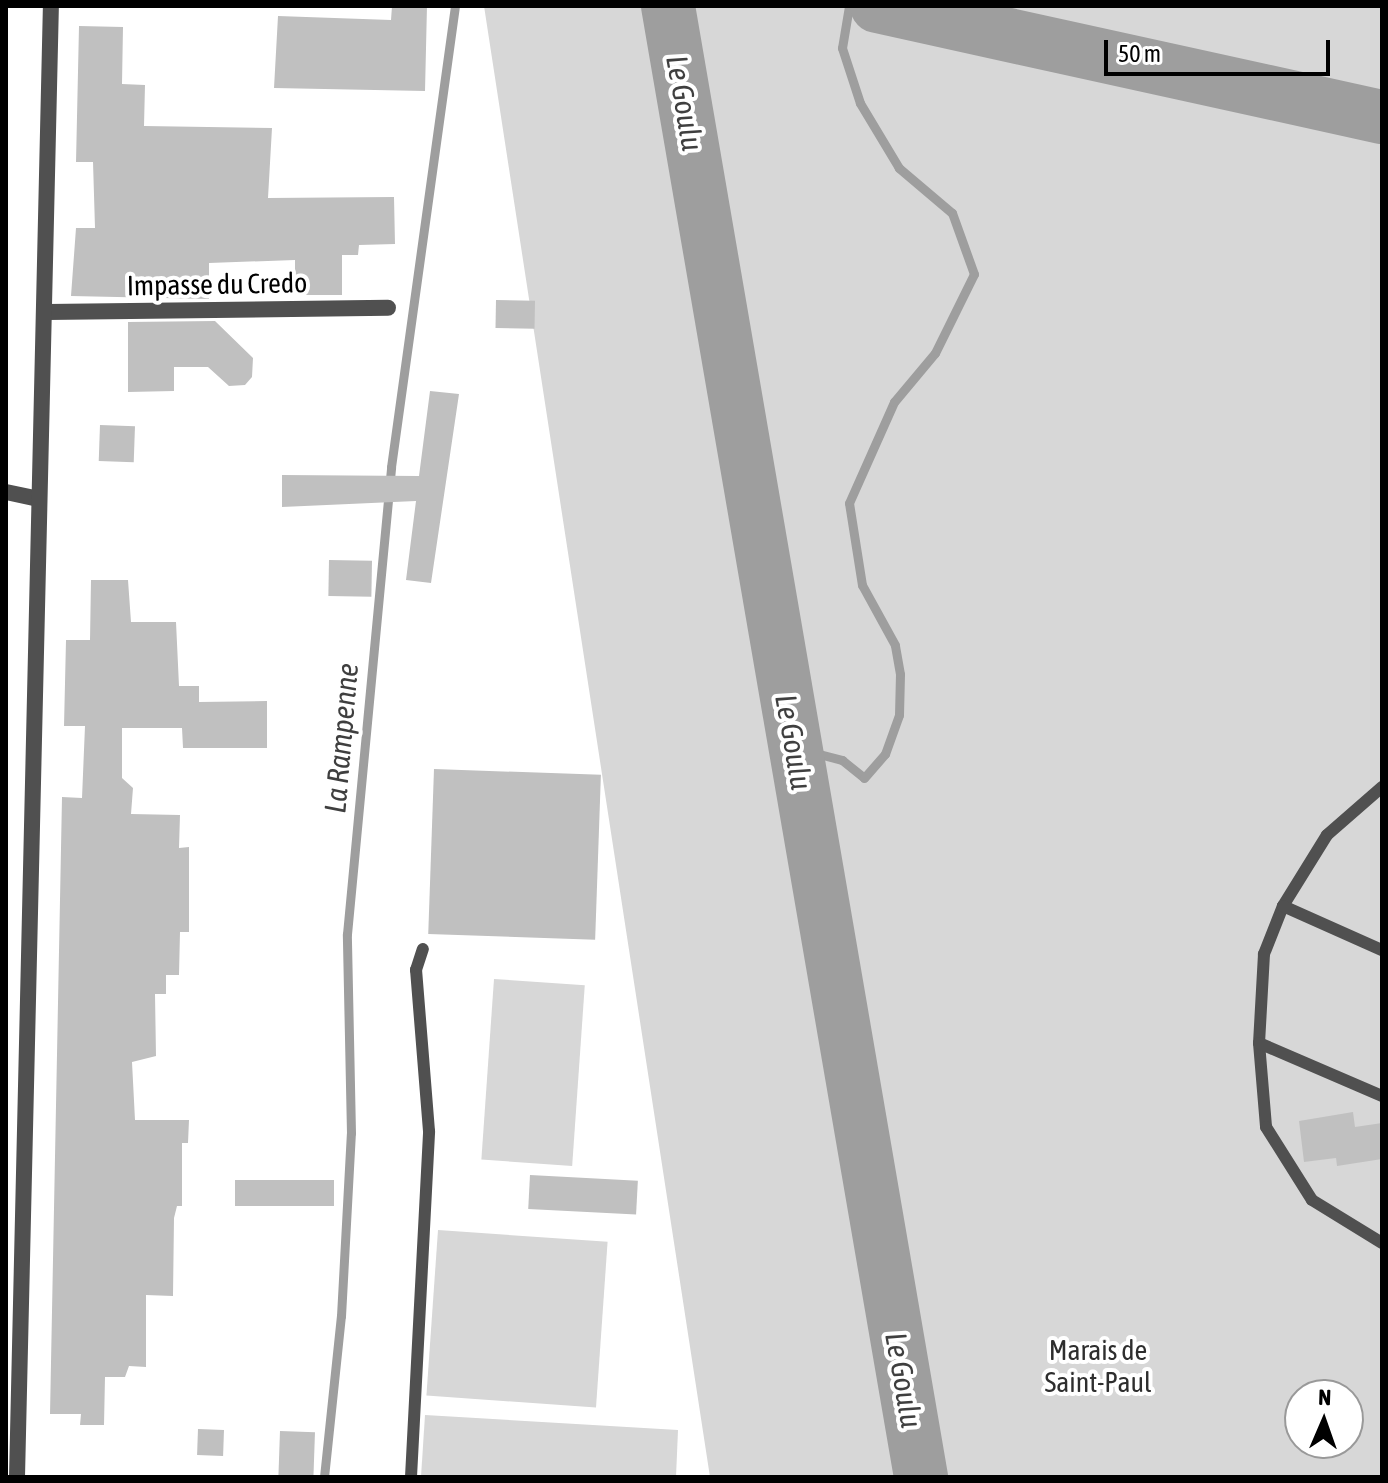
<!DOCTYPE html>
<html>
<head>
<meta charset="utf-8">
<style>
  body { margin:0 }
  #map { position:relative; width:1388px; height:1483px; overflow:hidden; background:#fff; font-family:"Asap Condensed",sans-serif }
  div>[style] { position:absolute }
  [style*='--x'] { left:calc(var(--x)*1px); top:calc(var(--y)*1px); width:calc(var(--w)*1px); rotate:calc(var(--a)*1deg) }
  .green>* { inset:0; background:#d7d7d7; transform-origin:0 0 }
  .stream>* { height:9px; margin:-4.5px; padding:0 4.5px; transform-origin:4.5px; border-radius:4.5px; background:#9e9e9e }
  .river>* { height:54px; margin:-27px; padding:0 27px; transform-origin:27px; border-radius:27px; background:#9e9e9e }
  .building>* { inset:0; background:#c0c0c0; transform-origin:0 0 }
  .lane>* { height:12px; margin:-6px; padding:0 6px; transform-origin:6px; border-radius:6px; background:#505050 }
  .street>* { height:16px; margin:-8px; padding:0 8px; transform-origin:8px; border-radius:8px; background:#505050 }
  span { translate:-50% -50%; white-space:nowrap; text-align:center; line-height:1.15; -webkit-text-stroke:8px #fff; paint-order:stroke }
  .street-label { font-size:28px; color:#000 }
  .park-label { font-size:28px; color:#2e2e2e }
  .water-label { font-size:30px; color:#3f3f3f; font-style:italic }
  .frame { position:absolute; inset:0; border:8px solid #000; pointer-events:none }
  .north { position:absolute; left:1284px; top:1379px; width:80px; height:80px; box-sizing:border-box; background:#fff; border:2px solid #999; border-radius:50%; rotate:2deg; font-size:22px; font-weight:700; line-height:32px; text-align:center; color:#000 }
  .north::after { content:''; display:block; margin:auto; width:28px; height:36px; background:#000; clip-path:polygon(50% 0,100% 100%,50% 72%,0 100%) }
  .scale { position:absolute; left:1104px; top:40px; width:226px; height:36px; box-sizing:border-box; border:4px solid #000; border-top:0; padding-left:10px; font-size:24px; line-height:28px; white-space:nowrap; color:#000; -webkit-text-stroke:6px #fff; paint-order:stroke }
</style>
</head>
<body>
<div id="map">
  <div class="green">
    <i style="clip-path:polygon(evenodd,484px 6px,1382px 6px,1382px 1477px,710px 1477px,484px 6px,1300px 1395px,1348px 1395px,1348px 1443px,1300px 1443px,1300px 1395px)"></i>
    <i style="left:494px;top:979px;width:91px;height:181px;rotate:4deg"></i>
    <i style="left:438px;top:1230px;width:170px;height:166px;rotate:4deg"></i>
    <i style="clip-path:polygon(425px 1415px,678px 1430px,676px 1477px,421px 1477px)"></i>
  </div>
  <div class="stream">
    <i style="--x:796;--y:748;--w:48;--a:14.6"></i>
    <i style="--x:842;--y:760;--w:28;--a:39"></i>
    <i style="--x:864;--y:778;--w:32;--a:-49"></i>
    <i style="--x:885;--y:754;--w:41;--a:-70.3"></i>
    <i style="--x:899;--y:715;--w:41;--a:-88.6"></i>
    <i style="--x:900;--y:674;--w:29;--a:-100"></i>
    <i style="--x:895;--y:645;--w:68;--a:-118.8"></i>
    <i style="--x:862;--y:585;--w:83;--a:-99"></i>
    <i style="--x:849;--y:503;--w:111;--a:-66"></i>
    <i style="--x:894;--y:402;--w:64;--a:-50.1"></i>
    <i style="--x:935;--y:353;--w:88;--a:-63.7"></i>
    <i style="--x:974;--y:274;--w:65;--a:-109.8"></i>
    <i style="--x:952;--y:213;--w:70;--a:-139.7"></i>
    <i style="--x:899;--y:168;--w:76;--a:-121"></i>
    <i style="--x:860;--y:103;--w:58;--a:-108.1"></i>
    <i style="--x:842;--y:48;--w:43;--a:-80.5"></i>
    <i style="--x:324;--y:1477;--w:162;--a:-84"></i>
    <i style="--x:341;--y:1316;--w:183;--a:-86.9"></i>
    <i style="--x:351;--y:1133;--w:199;--a:-91.2"></i>
    <i style="--x:347;--y:934;--w:469;--a:-84.6"></i>
    <i style="--x:391;--y:467;--w:465;--a:-82.1"></i>
  </div>
  <div class="river">
    <i style="--x:668;--y:6;--w:1493;--a:80.24"></i>
    <i style="--x:877;--y:6;--w:517;--a:12.4"></i>
  </div>
  <div class="building">
    <i style="clip-path:polygon(392px 6px,427px 6px,425px 91px,274px 88px,278px 16px,391px 20px)"></i>
    <i style="clip-path:polygon(79px 26px,123px 27px,122px 84px,145px 85px,144px 126px,272px 128px,268px 198px,394px 197px,395px 244px,359px 245px,358px 255px,342px 255px,342px 295px,295px 295px,295px 260px,209px 263px,209px 299px,71px 296px,76px 228px,95px 228px,93px 162px,76px 162px)"></i>
    <i style="left:496px;top:300px;width:39px;height:28px;rotate:1deg"></i>
    <i style="clip-path:polygon(215px 321px,253px 358px,252px 377px,245px 385px,229px 386px,208px 367px,174px 367px,174px 391px,128px 392px,128px 322px)"></i>
    <i style="clip-path:polygon(430px 391px,459px 394px,431px 583px,406px 580px,416px 501px,282px 507px,282px 475px,419px 476px)"></i>
    <i style="left:100px;top:425px;width:35px;height:36px;rotate:2deg"></i>
    <i style="left:329px;top:560px;width:43px;height:36px;rotate:1deg"></i>
    <i style="clip-path:polygon(91px 580px,128px 580px,131px 622px,176px 622px,179px 686px,199px 686px,199px 702px,267px 701px,267px 748px,183px 748px,182px 728px,122px 728px,122px 778px,133px 788px,131px 814px,180px 815px,179px 848px,189px 847px,189px 932px,180px 932px,179px 975px,166px 975px,166px 994px,155px 994px,156px 1056px,132px 1062px,135px 1120px,189px 1120px,188px 1143px,182px 1143px,182px 1206px,177px 1206px,174px 1218px,173px 1296px,146px 1295px,146px 1367px,129px 1366px,125px 1377px,105px 1377px,104px 1425px,80px 1425px,81px 1414px,50px 1414px,62px 797px,82px 798px,85px 726px,64px 726px,66px 640px,90px 640px)"></i>
    <i style="left:434px;top:769px;width:167px;height:165px;rotate:2deg"></i>
    <i style="clip-path:polygon(1353px 1112px,1355px 1127px,1382px 1123px,1382px 1159px,1337px 1166px,1336px 1158px,1304px 1162px,1299px 1121px)"></i>
    <i style="left:530px;top:1175px;width:108px;height:34px;rotate:3deg"></i>
    <i style="left:235px;top:1180px;width:99px;height:26px"></i>
    <i style="left:198px;top:1429px;width:26px;height:26px;rotate:2deg"></i>
    <i style="left:280px;top:1431px;width:35px;height:46px;rotate:2deg"></i>
  </div>
  <div class="lane">
    <i style="--x:1382;--y:787;--w:73;--a:138.9"></i>
    <i style="--x:1327;--y:835;--w:84;--a:121.8"></i>
    <i style="--x:1283;--y:906;--w:52;--a:111.6"></i>
    <i style="--x:1264;--y:954;--w:89;--a:93.2"></i>
    <i style="--x:1259;--y:1043;--w:84;--a:85.2"></i>
    <i style="--x:1266;--y:1127;--w:86;--a:57.8"></i>
    <i style="--x:1312;--y:1200;--w:82;--a:31.6"></i>
    <i style="--x:1283;--y:906;--w:108;--a:24"></i>
    <i style="--x:1259;--y:1043;--w:134;--a:23.3"></i>
    <i style="--x:411;--y:1477;--w:346;--a:-87"></i>
    <i style="--x:429;--y:1131;--w:162;--a:-94.6"></i>
    <i style="--x:416;--y:970;--w:22;--a:-72"></i>
  </div>
  <div class="street">
    <i style="--x:47;--y:312;--w:341;--a:-0.7"></i>
    <i style="--x:6;--y:492;--w:33;--a:12"></i>
    <i style="--x:17;--y:1477;--w:1471;--a:-88.68"></i>
  </div>
  <div class="street-label">
    <span style="left:217px;top:284px;rotate:-1deg">Impasse du Credo</span>
  </div>
  <div class="park-label">
    <span style="left:1098px;top:1366px">Marais de<br>Saint-Paul</span>
  </div>
  <div class="water-label">
    <span style="left:685px;top:103px;rotate:80deg">Le Goulu</span>
    <span style="left:341px;top:738px;rotate:-85deg">La Rampenne</span>
    <span style="left:794px;top:742px;rotate:80deg">Le Goulu</span>
    <span style="left:904px;top:1380px;rotate:80deg">Le Goulu</span>
  </div>
  <div class="frame"></div>
  <div class="north">N</div>
  <div class="scale">50 m</div>
</div>
</body>
</html>
